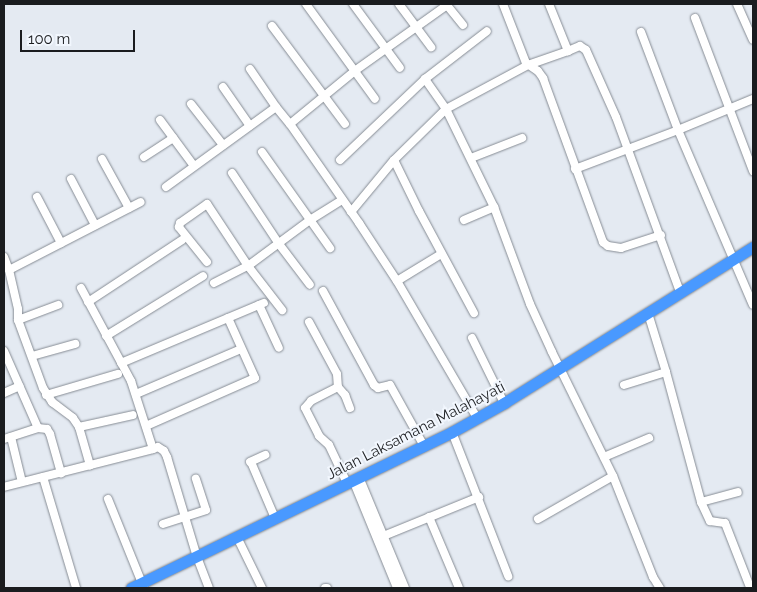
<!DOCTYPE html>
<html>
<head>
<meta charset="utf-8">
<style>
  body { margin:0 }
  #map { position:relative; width:757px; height:592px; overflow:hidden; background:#e4eaf2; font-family:Raleway,sans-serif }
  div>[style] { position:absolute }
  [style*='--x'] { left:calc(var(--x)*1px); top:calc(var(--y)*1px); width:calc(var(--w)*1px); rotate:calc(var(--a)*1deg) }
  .roads { filter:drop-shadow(0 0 1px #868c94) drop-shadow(0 0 1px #868c94) }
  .minor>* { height:8px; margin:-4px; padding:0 4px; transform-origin:4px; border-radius:4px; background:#fff }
  .highway>* { height:11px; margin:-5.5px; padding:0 5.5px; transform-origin:5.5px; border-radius:5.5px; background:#4999ff }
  span { translate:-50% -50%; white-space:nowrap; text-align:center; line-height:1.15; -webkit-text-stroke:4px #f2f7fe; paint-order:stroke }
  .street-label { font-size:15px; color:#1a1c1f }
  .frame { position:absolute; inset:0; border:5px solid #1a1c1f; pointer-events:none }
  .scale { position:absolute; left:20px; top:30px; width:115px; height:22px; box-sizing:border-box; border:2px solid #1a1c1f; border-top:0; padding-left:6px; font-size:15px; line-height:18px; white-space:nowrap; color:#1a1c1f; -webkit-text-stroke:4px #f2f7fe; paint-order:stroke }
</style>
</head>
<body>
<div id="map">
  <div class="roads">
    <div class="minor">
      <i style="--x:306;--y:4;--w:117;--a:54"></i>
      <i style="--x:353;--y:4;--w:79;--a:53.7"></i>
      <i style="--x:399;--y:4;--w:54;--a:53.3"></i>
      <i style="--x:446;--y:4;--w:27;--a:51"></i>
      <i style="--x:503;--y:4;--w:63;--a:68.7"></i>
      <i style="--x:526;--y:63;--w:14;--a:34"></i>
      <i style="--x:538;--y:71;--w:9;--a:54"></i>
      <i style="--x:543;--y:78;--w:175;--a:69.9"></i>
      <i style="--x:603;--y:242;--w:6;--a:39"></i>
      <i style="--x:608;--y:246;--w:13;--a:9"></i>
      <i style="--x:621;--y:248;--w:42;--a:-18"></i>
      <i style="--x:549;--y:4;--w:51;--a:68"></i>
      <i style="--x:568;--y:51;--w:42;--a:160.7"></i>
      <i style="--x:528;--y:65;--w:93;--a:151.8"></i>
      <i style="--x:446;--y:109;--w:109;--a:63.9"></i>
      <i style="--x:494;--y:207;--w:103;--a:69.6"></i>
      <i style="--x:530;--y:304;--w:53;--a:65.4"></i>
      <i style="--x:552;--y:352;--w:138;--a:63.8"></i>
      <i style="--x:613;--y:476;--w:109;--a:68.4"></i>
      <i style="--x:653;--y:577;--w:13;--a:58"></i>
      <i style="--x:737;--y:4;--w:39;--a:66"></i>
      <i style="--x:695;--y:18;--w:164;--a:69.2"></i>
      <i style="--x:272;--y:26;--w:122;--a:53.3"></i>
      <i style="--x:641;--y:32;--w:105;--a:69.3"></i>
      <i style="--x:678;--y:130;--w:190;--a:66.8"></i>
      <i style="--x:568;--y:51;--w:13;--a:-23"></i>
      <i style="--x:580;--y:46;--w:7;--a:34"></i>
      <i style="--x:586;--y:50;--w:73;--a:65.9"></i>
      <i style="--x:616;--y:117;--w:186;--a:69.9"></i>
      <i style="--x:250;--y:69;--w:46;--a:55.6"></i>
      <i style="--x:223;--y:87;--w:47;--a:55.3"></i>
      <i style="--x:191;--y:104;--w:52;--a:52"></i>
      <i style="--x:160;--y:120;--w:57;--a:53.5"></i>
      <i style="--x:290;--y:124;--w:121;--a:55.1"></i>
      <i style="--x:359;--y:223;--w:69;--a:56.8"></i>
      <i style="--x:397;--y:281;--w:159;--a:59.7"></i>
      <i style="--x:262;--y:152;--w:118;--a:54.7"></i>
      <i style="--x:144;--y:157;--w:35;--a:-33"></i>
      <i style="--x:471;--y:158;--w:55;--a:-21.4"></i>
      <i style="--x:102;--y:159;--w:56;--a:61.1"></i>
      <i style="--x:340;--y:160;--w:117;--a:-43.6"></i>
      <i style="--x:394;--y:160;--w:57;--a:63.9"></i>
      <i style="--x:419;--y:211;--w:116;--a:61.7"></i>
      <i style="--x:575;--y:169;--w:110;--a:-20.7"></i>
      <i style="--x:678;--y:130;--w:81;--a:-22.5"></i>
      <i style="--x:232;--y:173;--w:85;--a:56.5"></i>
      <i style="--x:279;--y:244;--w:51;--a:52.9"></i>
      <i style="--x:71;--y:179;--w:52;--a:62.4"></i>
      <i style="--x:166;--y:187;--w:136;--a:-36"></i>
      <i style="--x:276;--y:107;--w:22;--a:51"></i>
      <i style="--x:290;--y:124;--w:85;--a:-39.3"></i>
      <i style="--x:356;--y:70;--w:112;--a:-35.5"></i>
      <i style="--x:37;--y:197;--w:52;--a:62.4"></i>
      <i style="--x:351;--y:212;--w:67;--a:-50.4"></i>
      <i style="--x:394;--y:160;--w:73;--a:-44.4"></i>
      <i style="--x:446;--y:109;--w:37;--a:-125"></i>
      <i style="--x:425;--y:79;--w:78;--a:-37.7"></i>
      <i style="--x:464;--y:220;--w:33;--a:-23"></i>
      <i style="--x:4;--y:257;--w:14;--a:69"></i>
      <i style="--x:9;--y:270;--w:40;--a:77"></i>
      <i style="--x:18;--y:309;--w:11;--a:90"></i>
      <i style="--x:18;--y:320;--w:72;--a:69.8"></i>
      <i style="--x:43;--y:388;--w:17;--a:57"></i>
      <i style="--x:52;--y:402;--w:26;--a:37"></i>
      <i style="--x:73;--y:418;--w:11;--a:56"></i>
      <i style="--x:79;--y:427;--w:40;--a:74"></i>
      <i style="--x:90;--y:465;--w:89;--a:165.7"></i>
      <i style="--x:207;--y:262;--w:45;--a:-128.7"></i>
      <i style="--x:179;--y:227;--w:4;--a:-76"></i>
      <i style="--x:180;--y:223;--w:33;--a:-35"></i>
      <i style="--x:207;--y:204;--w:74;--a:56.5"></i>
      <i style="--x:248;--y:266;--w:56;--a:52.3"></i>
      <i style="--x:9;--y:270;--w:148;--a:-27.3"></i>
      <i style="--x:397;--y:281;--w:52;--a:-31.5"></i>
      <i style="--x:214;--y:283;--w:38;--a:-27"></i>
      <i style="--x:248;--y:266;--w:77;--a:-36.6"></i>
      <i style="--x:310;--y:220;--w:38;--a:-32"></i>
      <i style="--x:81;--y:288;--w:106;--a:61.7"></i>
      <i style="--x:131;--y:381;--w:71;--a:72.1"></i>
      <i style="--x:153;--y:449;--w:65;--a:165.7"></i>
      <i style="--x:323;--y:291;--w:107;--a:61.5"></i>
      <i style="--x:374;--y:385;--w:5;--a:37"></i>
      <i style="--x:378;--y:388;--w:12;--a:-14"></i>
      <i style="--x:390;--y:385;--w:70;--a:60.9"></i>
      <i style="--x:88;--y:302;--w:113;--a:-33.4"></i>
      <i style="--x:259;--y:305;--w:47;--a:65.1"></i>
      <i style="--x:18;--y:320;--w:43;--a:-20.6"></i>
      <i style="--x:309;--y:322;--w:59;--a:61.7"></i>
      <i style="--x:337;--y:374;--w:13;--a:86"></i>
      <i style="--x:338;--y:387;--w:11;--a:49"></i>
      <i style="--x:345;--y:395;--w:14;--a:69"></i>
      <i style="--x:106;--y:336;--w:114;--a:-31.7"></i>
      <i style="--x:472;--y:338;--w:72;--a:63.8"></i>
      <i style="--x:4;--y:351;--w:84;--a:66.2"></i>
      <i style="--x:38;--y:428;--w:9;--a:6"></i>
      <i style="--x:47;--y:429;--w:6;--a:59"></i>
      <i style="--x:50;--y:434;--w:41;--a:74.2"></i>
      <i style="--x:32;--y:356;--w:45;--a:-15.6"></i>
      <i style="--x:121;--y:363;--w:155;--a:-22.8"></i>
      <i style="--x:666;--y:372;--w:135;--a:74.9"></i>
      <i style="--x:701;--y:502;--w:21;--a:65"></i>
      <i style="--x:710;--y:521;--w:15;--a:8"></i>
      <i style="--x:725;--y:523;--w:69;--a:68.7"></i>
      <i style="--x:624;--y:385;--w:44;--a:-17.2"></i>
      <i style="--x:666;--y:372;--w:62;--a:-107"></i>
      <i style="--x:338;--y:387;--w:30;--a:153"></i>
      <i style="--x:311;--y:401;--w:9;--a:131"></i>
      <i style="--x:305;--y:408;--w:31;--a:63"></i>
      <i style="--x:319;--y:436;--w:13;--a:42"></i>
      <i style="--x:329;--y:445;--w:42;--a:64.7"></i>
      <i style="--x:4;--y:393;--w:17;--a:-24"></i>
      <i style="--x:136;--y:394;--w:114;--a:-23.2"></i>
      <i style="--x:46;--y:395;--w:75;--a:-16.3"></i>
      <i style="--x:146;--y:426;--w:119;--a:-23.8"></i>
      <i style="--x:255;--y:378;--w:66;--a:-114.2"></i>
      <i style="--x:79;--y:427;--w:55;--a:-12.5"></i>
      <i style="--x:452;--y:432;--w:155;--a:68.7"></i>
      <i style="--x:11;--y:437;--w:46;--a:76.3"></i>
      <i style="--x:4;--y:439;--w:36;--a:-18"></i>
      <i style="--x:153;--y:449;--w:5;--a:-22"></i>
      <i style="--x:158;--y:447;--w:7;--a:34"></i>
      <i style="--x:164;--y:451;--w:7;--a:63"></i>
      <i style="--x:167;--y:457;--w:104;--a:73.3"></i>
      <i style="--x:197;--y:557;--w:33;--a:69"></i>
      <i style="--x:604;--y:457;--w:49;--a:-22.9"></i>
      <i style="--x:250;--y:462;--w:17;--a:-25"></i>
      <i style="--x:251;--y:462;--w:61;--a:66.8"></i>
      <i style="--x:43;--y:477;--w:116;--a:73.4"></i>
      <i style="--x:359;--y:477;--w:120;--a:67.5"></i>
      <i style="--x:353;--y:480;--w:117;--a:67.8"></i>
      <i style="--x:108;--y:499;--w:96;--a:68"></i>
      <i style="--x:701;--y:502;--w:38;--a:-15"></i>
      <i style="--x:429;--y:517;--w:77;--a:67.1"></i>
      <i style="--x:538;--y:519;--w:86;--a:-29.8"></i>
      <i style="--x:163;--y:524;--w:45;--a:-18"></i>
      <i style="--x:206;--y:510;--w:33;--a:-108"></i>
      <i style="--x:237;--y:537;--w:57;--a:63.9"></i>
      <i style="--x:381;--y:537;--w:106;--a:-22.2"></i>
      <i style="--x:325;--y:588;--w:2;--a:0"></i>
    </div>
    <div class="highway">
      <i style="--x:131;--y:588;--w:357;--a:-25.9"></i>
      <i style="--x:452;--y:432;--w:60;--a:-29.1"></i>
      <i style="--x:504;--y:403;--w:294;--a:-32.1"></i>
    </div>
  </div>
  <div class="street-label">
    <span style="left:416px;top:431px;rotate:-27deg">Jalan Laksamana Malahayati</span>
  </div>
  <div class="frame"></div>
  <div class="scale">100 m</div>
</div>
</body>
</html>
